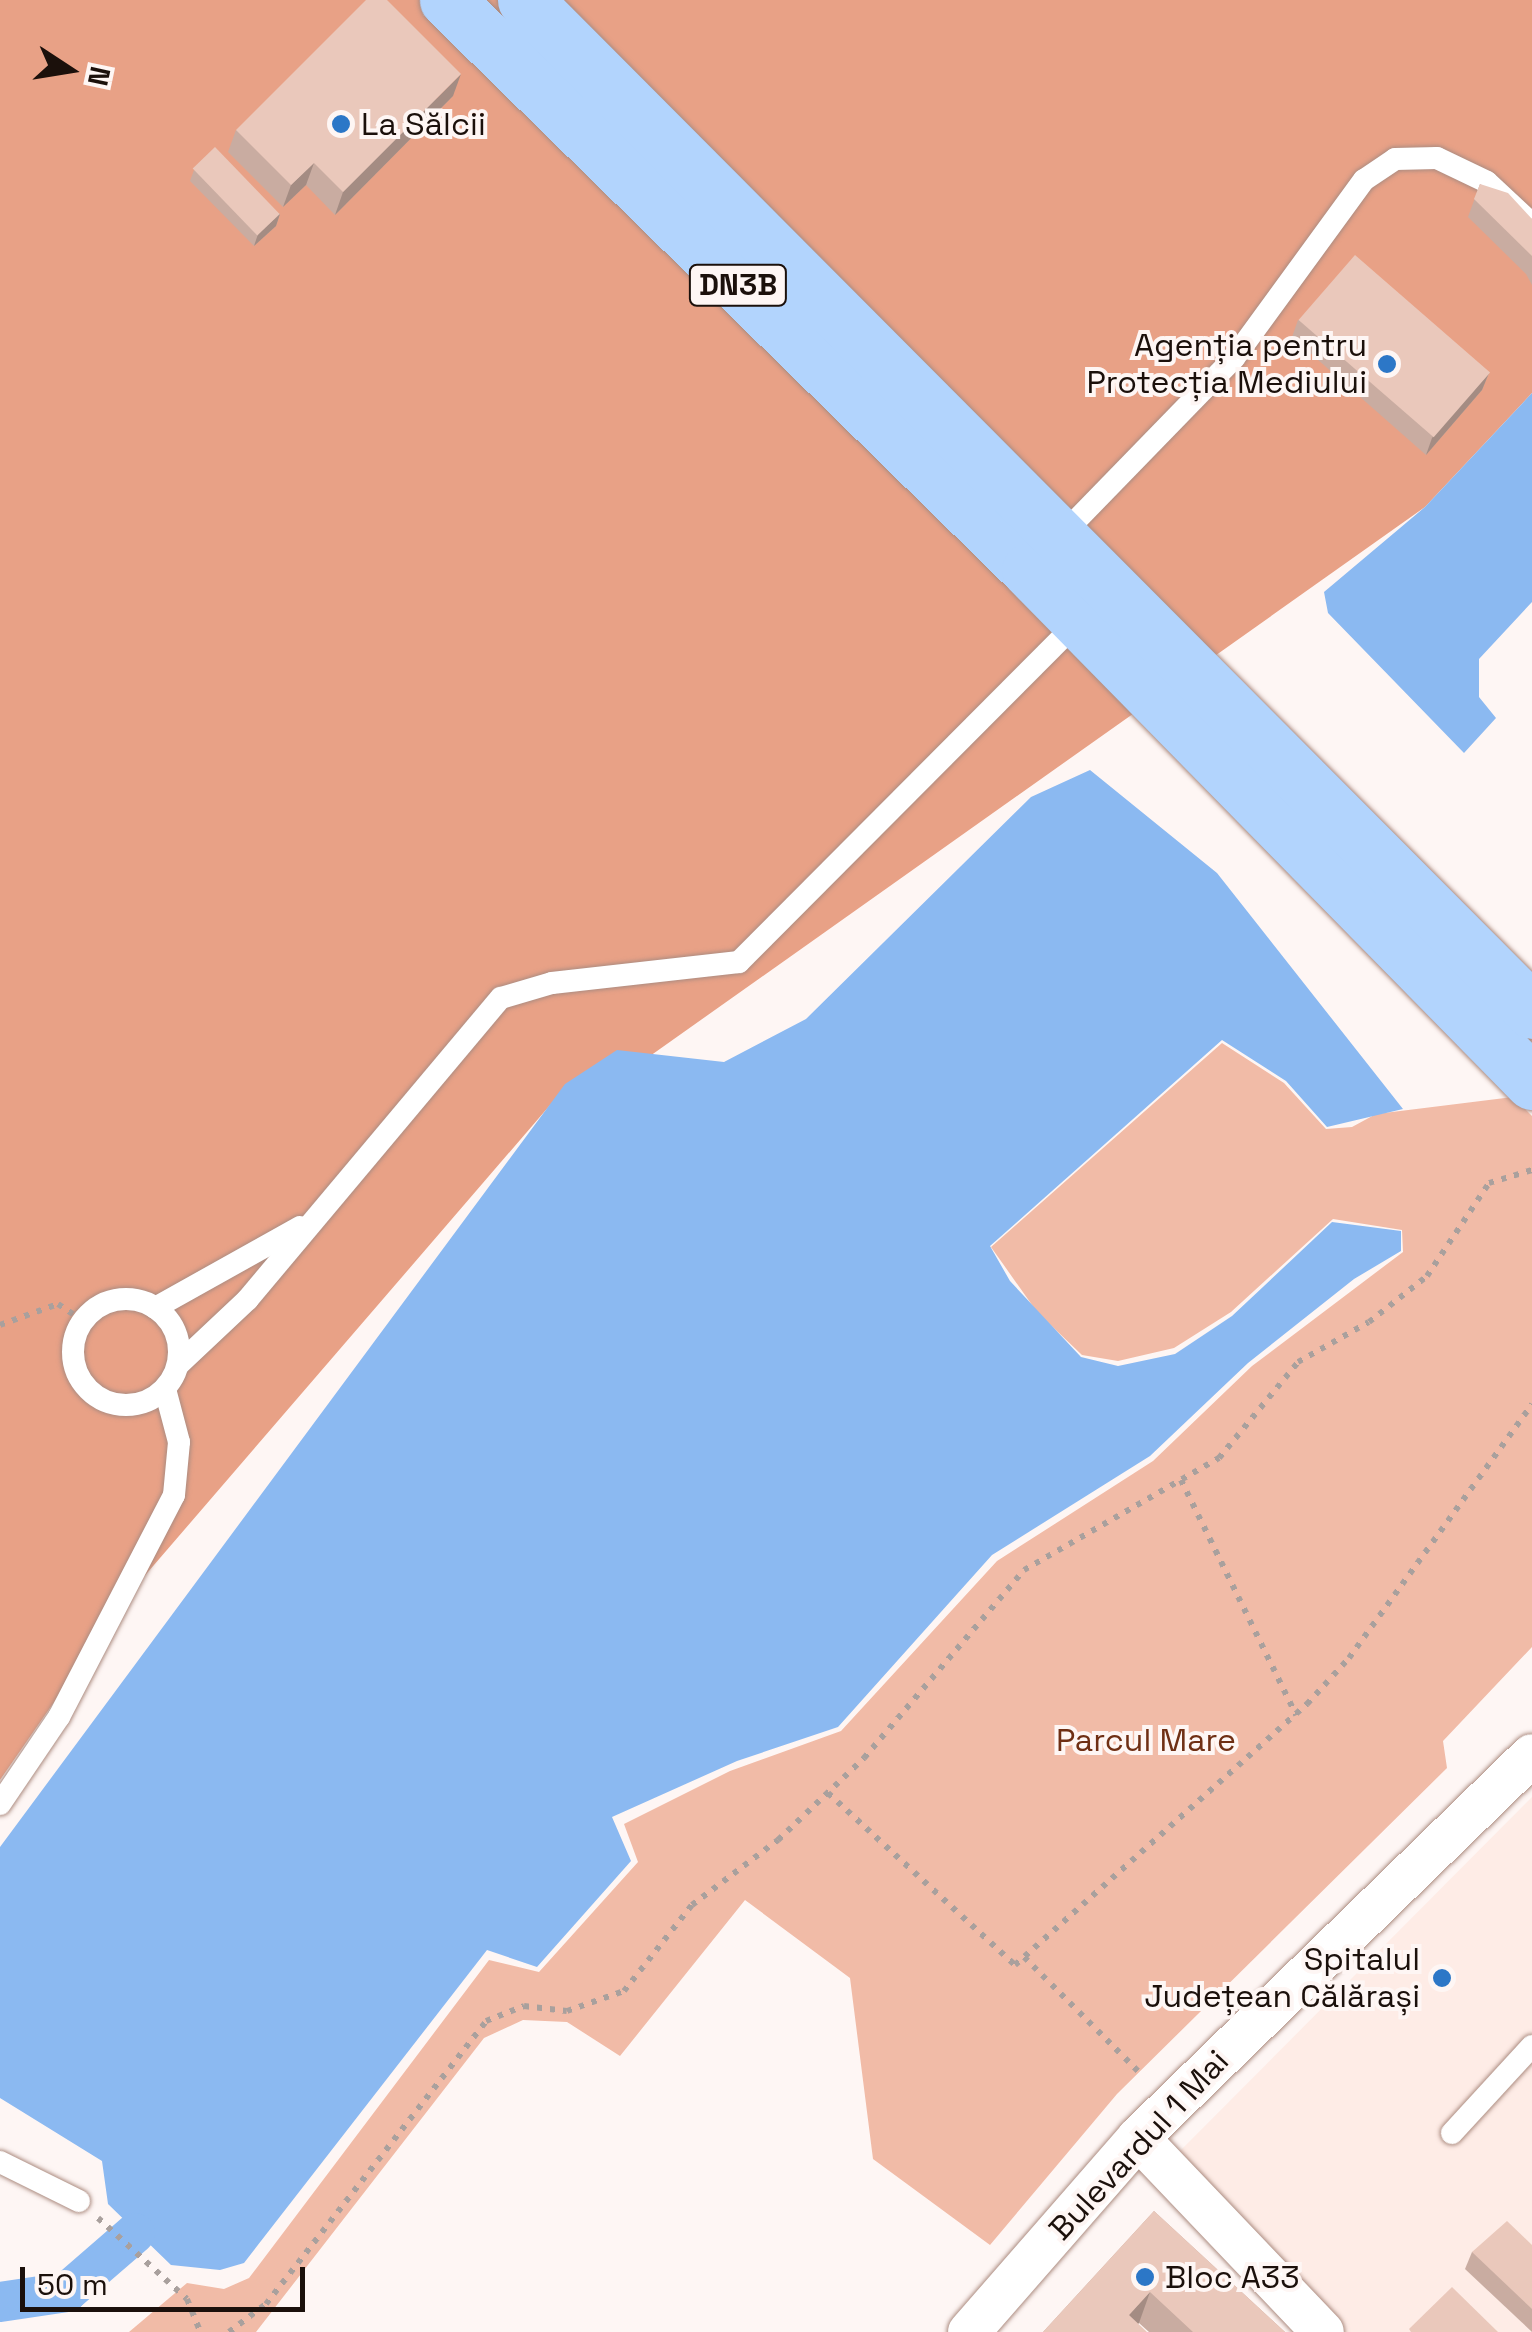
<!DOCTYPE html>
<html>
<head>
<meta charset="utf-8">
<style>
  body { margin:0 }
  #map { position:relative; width:1532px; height:2332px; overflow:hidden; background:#fef6f4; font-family:"Space Grotesk",sans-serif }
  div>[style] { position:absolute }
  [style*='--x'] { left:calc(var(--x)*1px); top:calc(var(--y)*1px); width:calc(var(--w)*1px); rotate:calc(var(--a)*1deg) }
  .built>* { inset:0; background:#feece6 }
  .green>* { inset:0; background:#f1bba7 }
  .forest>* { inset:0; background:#e8a186 }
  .water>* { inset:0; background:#8bb9f1 }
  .canal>* { height:40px; margin:-20px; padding:0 20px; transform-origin:20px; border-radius:20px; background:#8bb9f1 }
  .path>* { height:6px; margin-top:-3px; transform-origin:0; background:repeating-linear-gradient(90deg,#a9a09d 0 5px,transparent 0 13px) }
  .roads { filter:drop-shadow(0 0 2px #ac8c81) drop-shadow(0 0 2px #ac8c81) }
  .service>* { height:22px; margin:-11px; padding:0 11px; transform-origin:11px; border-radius:11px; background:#fff }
  .service>.ring { margin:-11px; padding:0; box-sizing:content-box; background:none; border:22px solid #fff; border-radius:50% }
  .minor>* { height:42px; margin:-21px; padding:0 21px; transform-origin:21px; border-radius:21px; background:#fff }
  .primary>* { height:55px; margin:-27.5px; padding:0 27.5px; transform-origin:27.5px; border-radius:27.5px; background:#b2d4fd }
  .wall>* { inset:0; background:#c9aca1 }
  .shaded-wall>* { inset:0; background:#a48c83 }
  .building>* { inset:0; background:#eac8bb; transform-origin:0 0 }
  .dots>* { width:28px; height:28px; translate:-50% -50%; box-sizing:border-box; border:5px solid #fef6f4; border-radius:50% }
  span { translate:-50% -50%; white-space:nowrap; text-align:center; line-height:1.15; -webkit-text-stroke:8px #fef6f4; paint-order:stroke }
  .shield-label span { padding:2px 8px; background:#fef6f4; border:2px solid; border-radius:8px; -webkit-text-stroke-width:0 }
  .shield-label { font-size:30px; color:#1b100b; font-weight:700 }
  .poi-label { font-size:32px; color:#1b100b }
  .left { translate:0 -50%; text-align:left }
  .right { translate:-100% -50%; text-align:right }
  .park-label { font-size:32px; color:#6f2f14 }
  .street-label { font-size:32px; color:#1b100b }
  .north { position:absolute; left:20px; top:20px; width:100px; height:100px; -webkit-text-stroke:8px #fef6f4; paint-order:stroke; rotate:102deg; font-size:28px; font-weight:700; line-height:40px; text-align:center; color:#1b100b }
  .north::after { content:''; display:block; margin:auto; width:35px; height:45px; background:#1b100b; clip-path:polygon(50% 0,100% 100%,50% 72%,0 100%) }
  .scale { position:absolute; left:20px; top:2267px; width:285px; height:45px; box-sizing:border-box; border:5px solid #1b100b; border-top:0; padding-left:12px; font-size:30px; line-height:35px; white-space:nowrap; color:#1b100b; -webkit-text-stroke:8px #fef6f4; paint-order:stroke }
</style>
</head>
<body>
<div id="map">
  <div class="built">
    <i style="clip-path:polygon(1532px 1797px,1532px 2332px,1345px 2332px,1173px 2158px)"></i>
  </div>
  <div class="green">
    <i style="clip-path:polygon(1222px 1043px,1284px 1083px,1326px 1129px,1352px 1127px,1376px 1114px,1513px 1097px,1532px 1116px,1532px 1647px,1443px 1741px,1447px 1768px,1117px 2094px,990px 2245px,873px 2159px,850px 1978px,745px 1900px,620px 2056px,567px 2022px,523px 2020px,484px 2038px,256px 2332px,129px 2332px,187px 2283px,224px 2289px,249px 2278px,489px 1960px,539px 1972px,638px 1862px,624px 1824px,730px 1771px,841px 1731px,997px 1561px,1153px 1461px,1252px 1366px,1403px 1252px,1402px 1230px,1333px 1219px,1231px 1312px,1174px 1348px,1118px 1361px,1082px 1355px,1037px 1312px,991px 1247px)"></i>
  </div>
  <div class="forest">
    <i style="clip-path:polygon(0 0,1532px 0,1532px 393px,1425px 507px,626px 1073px,551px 1104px,129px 1594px,0 1780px)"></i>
  </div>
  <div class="water">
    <i style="clip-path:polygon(1532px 393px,1532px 602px,1479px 659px,1479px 697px,1496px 718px,1464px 753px,1328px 613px,1324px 592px,1425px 507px)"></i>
    <i style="clip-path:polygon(1090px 770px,1217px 873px,1403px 1109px,1327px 1127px,1286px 1081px,1222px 1040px,990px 1246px,1010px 1281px,1081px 1357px,1118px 1366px,1175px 1354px,1232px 1316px,1332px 1222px,1401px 1231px,1401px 1251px,1354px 1279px,1248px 1363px,1150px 1456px,992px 1555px,838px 1727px,737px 1761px,612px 1817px,631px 1861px,537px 1967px,487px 1950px,244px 2263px,220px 2270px,171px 2265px,108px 2204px,102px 2161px,0 2098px,0 1847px,565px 1084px,617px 1050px,724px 1062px,806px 1019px,1031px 797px)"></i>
  </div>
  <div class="canal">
    <i style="--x:0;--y:2302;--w:68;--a:-8.5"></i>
    <i style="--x:67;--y:2292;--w:90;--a:-40.9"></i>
  </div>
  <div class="path">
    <i style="--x:0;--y:1325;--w:62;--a:-19.9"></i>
    <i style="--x:58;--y:1304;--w:29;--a:34"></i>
    <i style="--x:1181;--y:1480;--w:262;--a:63.9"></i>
    <i style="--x:828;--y:1793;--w:254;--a:42.6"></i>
    <i style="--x:1015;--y:1965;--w:392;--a:-41.8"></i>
    <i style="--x:1307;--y:1704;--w:62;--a:-47.6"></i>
    <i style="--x:1349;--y:1658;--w:313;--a:-54.2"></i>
    <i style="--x:1024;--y:1957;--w:163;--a:45"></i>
    <i style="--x:98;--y:2218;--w:120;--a:42.3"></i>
    <i style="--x:187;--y:2299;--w:35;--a:68"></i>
    <i style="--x:229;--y:2332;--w:46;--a:-37.1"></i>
    <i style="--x:266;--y:2304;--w:358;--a:-52.1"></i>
    <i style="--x:486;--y:2021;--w:41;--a:-21.5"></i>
    <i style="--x:524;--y:2006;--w:43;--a:6.6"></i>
    <i style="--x:567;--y:2011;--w:60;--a:-19.3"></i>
    <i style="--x:624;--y:1991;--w:110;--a:-51.7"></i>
    <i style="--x:692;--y:1905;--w:108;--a:-37.1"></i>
    <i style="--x:778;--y:1840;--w:119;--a:-43.6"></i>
    <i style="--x:864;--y:1758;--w:247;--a:-49.6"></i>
    <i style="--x:1024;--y:1570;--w:225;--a:-29.9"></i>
    <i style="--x:1219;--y:1458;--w:124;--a:-50.5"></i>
    <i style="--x:1298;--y:1362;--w:81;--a:-29.4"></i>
    <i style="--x:1369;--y:1322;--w:74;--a:-38.4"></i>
    <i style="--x:1427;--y:1276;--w:112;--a:-56.3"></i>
    <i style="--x:1489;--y:1183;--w:45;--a:-16.8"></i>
  </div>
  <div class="roads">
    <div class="service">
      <i style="--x:1059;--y:538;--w:251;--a:-45.8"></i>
      <i style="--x:1234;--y:358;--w:220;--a:-53.9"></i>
      <i style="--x:1364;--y:180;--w:37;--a:-34"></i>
      <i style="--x:1395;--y:159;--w:42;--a:-1.4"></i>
      <i style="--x:1437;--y:158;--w:55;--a:25.6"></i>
      <i style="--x:1487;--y:182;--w:62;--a:43"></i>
      <i class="ring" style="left:73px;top:1299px;width:84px;height:84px"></i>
      <i style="--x:155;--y:1308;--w:166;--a:-29.2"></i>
      <i style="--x:178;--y:1365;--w:96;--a:-43.3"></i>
      <i style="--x:248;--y:1299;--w:393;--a:-50"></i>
      <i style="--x:501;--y:998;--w:53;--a:-16.4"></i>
      <i style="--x:552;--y:983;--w:188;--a:-6.4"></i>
      <i style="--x:739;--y:962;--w:482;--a:-45.1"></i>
      <i style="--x:0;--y:1804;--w:105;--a:-55.9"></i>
      <i style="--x:59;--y:1717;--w:250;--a:-62.6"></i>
      <i style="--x:174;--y:1495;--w:53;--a:-84.6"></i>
      <i style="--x:179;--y:1442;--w:55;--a:-104.8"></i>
      <i style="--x:1452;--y:2133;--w:118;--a:-47.4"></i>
      <i style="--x:0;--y:2162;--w:88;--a:26.3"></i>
    </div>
    <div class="minor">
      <i style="--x:1138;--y:2138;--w:268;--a:46.4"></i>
      <i style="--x:969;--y:2332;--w:257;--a:-48.9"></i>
      <i style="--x:1138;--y:2138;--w:549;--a:-44.19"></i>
    </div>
    <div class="primary">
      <i style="--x:447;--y:0;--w:815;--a:44.4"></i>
      <i style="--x:1029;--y:570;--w:718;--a:45.51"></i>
      <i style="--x:525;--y:0;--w:1427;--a:45.11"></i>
    </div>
  </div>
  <div class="wall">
    <i style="clip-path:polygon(453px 96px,335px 215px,306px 185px,283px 207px,228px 152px,236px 130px)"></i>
    <i style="clip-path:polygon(194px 170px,280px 214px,276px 226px,254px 246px,190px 181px)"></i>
    <i style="clip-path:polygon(1480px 184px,1532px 219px,1532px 285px,1526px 274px,1468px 217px)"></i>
    <i style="clip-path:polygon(1298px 320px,1489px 373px,1482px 390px,1426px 455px,1292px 337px)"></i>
    <i style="clip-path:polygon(1154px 2211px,1285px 2332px,1149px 2332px,1139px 2323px,1043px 2332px)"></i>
    <i style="clip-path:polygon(1532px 2245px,1532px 2332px,1465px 2269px,1472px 2252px)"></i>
  </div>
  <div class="shaded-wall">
    <i style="clip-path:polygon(461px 74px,453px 96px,335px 215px,343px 192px)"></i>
    <i style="clip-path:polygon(314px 163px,306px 185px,283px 207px,291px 185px)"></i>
    <i style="clip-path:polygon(280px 214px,276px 226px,254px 246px,258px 234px)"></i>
    <i style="clip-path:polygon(1489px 373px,1482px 390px,1426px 455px,1432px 438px)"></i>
    <i style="clip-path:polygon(1150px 2292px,1139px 2323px,1131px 2332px,1129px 2315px)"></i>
  </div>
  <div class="building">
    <i style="clip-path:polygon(366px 0,387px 0,461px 74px,343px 192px,314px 163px,291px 185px,236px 130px)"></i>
    <i style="left:215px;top:147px;width:93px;height:31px;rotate:46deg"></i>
    <i style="clip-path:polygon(1480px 184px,1508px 193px,1532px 219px,1532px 256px,1474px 199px)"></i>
    <i style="left:1355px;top:255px;width:179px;height:86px;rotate:41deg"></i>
    <i style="clip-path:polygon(1154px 2211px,1285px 2332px,1193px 2332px,1150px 2292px,1129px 2315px,1147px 2332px,1043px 2332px)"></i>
    <i style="clip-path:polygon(1507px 2221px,1532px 2245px,1532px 2309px,1472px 2252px)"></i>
    <i style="clip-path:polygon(1452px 2287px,1498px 2332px,1411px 2332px,1409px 2329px)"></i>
  </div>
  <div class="dots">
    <i style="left:341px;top:124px;background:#2c77c7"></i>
    <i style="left:1387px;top:364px;background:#2c77c7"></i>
    <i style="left:1442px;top:1978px;background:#2c77c7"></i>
    <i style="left:1145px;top:2277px;background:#2c77c7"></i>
  </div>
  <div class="shield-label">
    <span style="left:738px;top:285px">DN3B</span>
  </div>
  <div class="poi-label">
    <span class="left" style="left:361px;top:124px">La Sălcii</span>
    <span class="right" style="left:1367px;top:364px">Agenția pentru<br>Protecția Mediului</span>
    <span class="right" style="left:1420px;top:1978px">Spitalul<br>Județean Călărași</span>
    <span class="left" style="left:1165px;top:2277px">Bloc A33</span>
  </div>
  <div class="park-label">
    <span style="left:1146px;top:1740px">Parcul Mare</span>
  </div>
  <div class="street-label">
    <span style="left:1139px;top:2145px;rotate:-47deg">Bulevardul 1 Mai</span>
  </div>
  <div class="north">N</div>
  <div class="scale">50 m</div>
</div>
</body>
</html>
